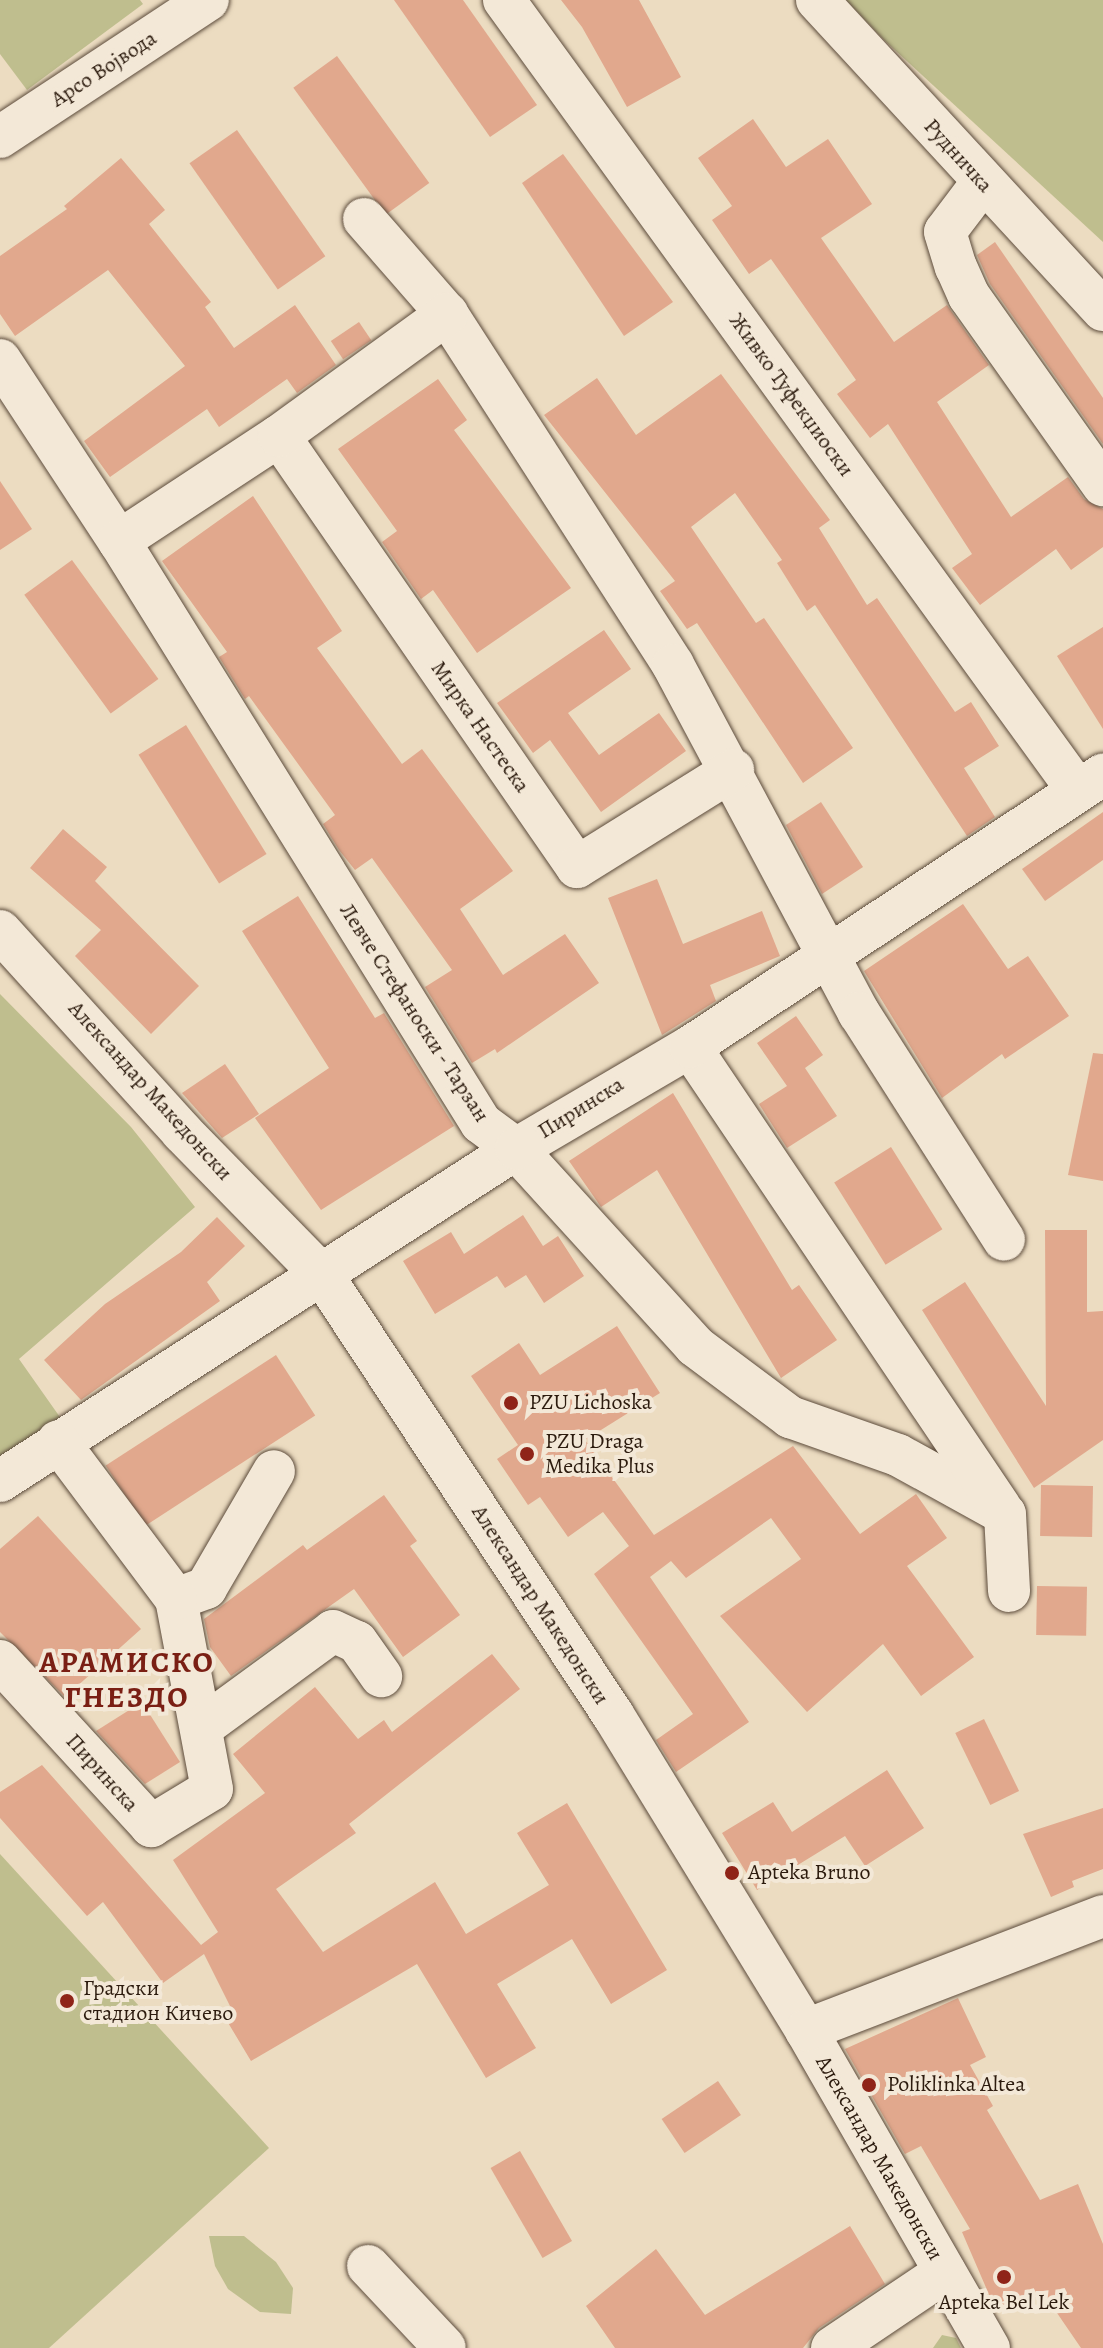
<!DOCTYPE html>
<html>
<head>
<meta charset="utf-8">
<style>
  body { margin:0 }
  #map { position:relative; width:1103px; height:2348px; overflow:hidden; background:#ecdcc1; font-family:Alegreya,serif }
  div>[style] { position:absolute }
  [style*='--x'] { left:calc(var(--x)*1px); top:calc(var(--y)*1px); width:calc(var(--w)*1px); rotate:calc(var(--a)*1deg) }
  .green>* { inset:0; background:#bfbe8e }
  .building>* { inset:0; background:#e1a88d; transform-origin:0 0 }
  .roads { filter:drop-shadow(0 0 2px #5c4b3b) drop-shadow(0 0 2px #5c4b3b) }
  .minor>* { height:42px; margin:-21px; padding:0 21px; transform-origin:21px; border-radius:21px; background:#f3e8d7 }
  .dots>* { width:22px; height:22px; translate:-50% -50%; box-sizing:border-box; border:4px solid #f3e8d7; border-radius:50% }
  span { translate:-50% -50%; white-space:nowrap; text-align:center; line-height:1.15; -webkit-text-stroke:8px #f3e8d7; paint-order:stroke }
  .street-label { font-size:22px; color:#2c1b0e }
  .poi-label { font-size:22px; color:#2c1b0e }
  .left { translate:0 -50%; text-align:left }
  .district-label { font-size:30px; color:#7a1f14; font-weight:700; letter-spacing:2px }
</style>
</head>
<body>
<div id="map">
  <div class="green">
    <i style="clip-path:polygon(0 0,140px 0,143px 4px,27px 90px,0 54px)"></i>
    <i style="clip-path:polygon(846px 0,1103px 0,1103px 242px,884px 40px)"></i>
    <i style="clip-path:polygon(0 994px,131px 1127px,195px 1207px,19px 1359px,62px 1420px,0 1463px)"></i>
    <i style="clip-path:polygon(0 1854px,269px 2148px,49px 2348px,0 2348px)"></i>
    <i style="clip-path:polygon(209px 2236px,244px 2236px,276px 2262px,293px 2288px,291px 2314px,260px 2312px,228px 2289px,215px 2266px)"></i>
    <i style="clip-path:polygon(942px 2335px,956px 2338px,961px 2348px,933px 2348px)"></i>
  </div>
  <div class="building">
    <i style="clip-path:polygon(394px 0,463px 0,537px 105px,490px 137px)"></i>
    <i style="clip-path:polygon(561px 0,639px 0,681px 77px,627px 107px,582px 27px)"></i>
    <i style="left:337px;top:56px;width:157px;height:54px;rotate:54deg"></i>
    <i style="clip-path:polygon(753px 119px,786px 167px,828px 139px,872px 204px,821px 238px,894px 342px,947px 305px,989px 365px,937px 402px,1011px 517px,1068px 477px,1084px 499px,1103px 509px,1103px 547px,1071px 570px,1056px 549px,980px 605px,952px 568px,972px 554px,888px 424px,870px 438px,837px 394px,856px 380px,771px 259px,749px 274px,712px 220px,732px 206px,698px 158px)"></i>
    <i style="left:237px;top:130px;width:154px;height:58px;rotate:55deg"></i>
    <i style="clip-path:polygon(563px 154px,673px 302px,624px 336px,522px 183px)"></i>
    <i style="clip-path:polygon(121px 158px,165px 210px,149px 224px,211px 302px,205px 307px,234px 348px,295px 305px,336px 365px,297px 393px,287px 379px,219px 427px,207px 409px,110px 477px,84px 441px,185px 366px,108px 270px,15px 336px,0 314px,0 256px,67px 209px,64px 206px)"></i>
    <i style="clip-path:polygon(995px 242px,1103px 398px,1103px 444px,990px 284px,977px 255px)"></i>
    <i style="left:359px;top:322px;width:22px;height:34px;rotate:56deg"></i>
    <i style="clip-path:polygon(721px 374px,830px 520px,819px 528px,867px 605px,877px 598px,955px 712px,971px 702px,999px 746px,964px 768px,995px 817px,967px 836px,815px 605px,807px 611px,777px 563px,782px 560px,735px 493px,691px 527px,756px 623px,764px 618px,853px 748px,803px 783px,697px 623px,687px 629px,660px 591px,675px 581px,544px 415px,597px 378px,636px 435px)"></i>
    <i style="clip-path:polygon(438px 379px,467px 420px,454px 430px,571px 588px,477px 653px,433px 590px,421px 599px,382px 542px,397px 531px,338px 449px)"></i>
    <i style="clip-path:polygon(0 481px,32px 529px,0 550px)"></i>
    <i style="clip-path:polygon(253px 496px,342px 631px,317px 648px,402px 764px,422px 749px,513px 871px,460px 909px,503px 975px,565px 934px,599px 983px,497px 1053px,495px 1049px,472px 1063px,425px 987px,452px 970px,372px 858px,355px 870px,339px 850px,323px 824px,335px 815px,249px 696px,245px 699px,219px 657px,227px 652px,162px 561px)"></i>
    <i style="left:72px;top:560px;width:147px;height:59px;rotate:54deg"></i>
    <i style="clip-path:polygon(1103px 627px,1103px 729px,1057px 656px)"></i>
    <i style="clip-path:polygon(604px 630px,631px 669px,568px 713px,599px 755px,659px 713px,686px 751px,601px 812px,550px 740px,533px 753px,497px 703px)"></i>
    <i style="left:186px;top:725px;width:152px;height:56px;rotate:58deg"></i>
    <i style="clip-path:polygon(821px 802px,863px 867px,822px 894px,786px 825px)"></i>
    <i style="clip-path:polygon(1103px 812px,1103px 860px,1045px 901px,1022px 869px)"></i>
    <i style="clip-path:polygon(63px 829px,107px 867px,95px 881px,199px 986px,151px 1034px,75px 956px,101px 930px,30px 868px)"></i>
    <i style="clip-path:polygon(657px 879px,683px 944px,762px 911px,780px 956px,710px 985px,716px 1001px,662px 1035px,608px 898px)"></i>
    <i style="clip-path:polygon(298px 896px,375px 1018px,384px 1013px,454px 1126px,321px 1210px,255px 1118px,329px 1068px,242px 931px)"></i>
    <i style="clip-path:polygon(963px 904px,1008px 969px,1028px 956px,1069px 1016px,1005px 1059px,1002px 1054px,942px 1098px,864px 971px)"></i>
    <i style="clip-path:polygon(796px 1016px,823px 1055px,805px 1068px,837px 1116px,787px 1148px,759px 1104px,787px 1086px,757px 1043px)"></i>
    <i style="clip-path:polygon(1093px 1053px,1103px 1054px,1103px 1181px,1068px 1175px)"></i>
    <i style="clip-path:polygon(225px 1064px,259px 1114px,222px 1138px,182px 1093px)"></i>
    <i style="clip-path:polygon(673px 1093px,792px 1290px,799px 1285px,837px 1340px,781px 1378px,657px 1170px,601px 1207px,569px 1161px)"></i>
    <i style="left:891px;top:1147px;width:97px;height:67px;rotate:58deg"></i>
    <i style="clip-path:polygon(523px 1215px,543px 1246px,558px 1236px,584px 1276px,544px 1303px,526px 1275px,505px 1288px,497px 1276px,435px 1314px,403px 1261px,451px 1232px,464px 1254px)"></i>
    <i style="clip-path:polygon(217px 1217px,245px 1246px,207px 1282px,220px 1301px,81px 1400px,44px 1360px,105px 1304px,181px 1252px)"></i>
    <i style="clip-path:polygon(1045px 1230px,1087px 1230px,1087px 1312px,1103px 1311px,1103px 1440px,1034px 1488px,922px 1310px,965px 1282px,1046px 1406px)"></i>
    <i style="clip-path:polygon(617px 1326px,660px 1393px,585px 1440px,654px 1535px,793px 1446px,860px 1534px,916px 1494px,947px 1538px,907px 1566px,974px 1657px,921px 1696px,883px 1644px,807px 1712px,720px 1616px,801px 1559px,771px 1518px,686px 1578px,671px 1561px,650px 1577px,749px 1722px,676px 1772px,656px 1740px,693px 1714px,594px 1574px,629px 1546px,603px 1512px,568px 1537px,540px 1497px,528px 1505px,497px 1459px,518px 1445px,471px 1376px,519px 1343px,540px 1375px)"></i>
    <i style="left:276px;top:1355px;width:72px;height:203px;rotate:57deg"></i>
    <i style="left:1041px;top:1485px;width:52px;height:51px;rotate:1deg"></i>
    <i style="clip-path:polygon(384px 1495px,417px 1541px,410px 1546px,460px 1615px,403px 1657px,354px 1589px,231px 1676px,210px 1647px,204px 1619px,303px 1545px,307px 1550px)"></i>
    <i style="clip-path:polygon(38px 1516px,141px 1629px,65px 1697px,0 1632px,0 1549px)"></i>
    <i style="left:1037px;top:1586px;width:50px;height:49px;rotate:1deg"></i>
    <i style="clip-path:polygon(492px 1654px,520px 1689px,349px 1824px,356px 1833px,276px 1889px,323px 1952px,435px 1882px,466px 1934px,549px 1885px,517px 1833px,567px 1803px,667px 1970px,611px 2004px,572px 1939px,497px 1984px,536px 2048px,486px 2078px,417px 1964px,251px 2061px,221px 2011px,230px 2006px,204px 1954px,163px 1983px,103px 1902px,87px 1916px,0 1818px,0 1792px,42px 1765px,201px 1945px,218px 1932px,173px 1860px,265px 1793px,233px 1754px,315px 1687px,358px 1739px,384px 1720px,392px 1732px)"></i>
    <i style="clip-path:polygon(142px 1702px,180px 1762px,145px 1784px,96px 1731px)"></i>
    <i style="left:984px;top:1719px;width:80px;height:32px;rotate:64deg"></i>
    <i style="clip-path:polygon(887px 1770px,924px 1828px,865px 1866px,845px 1836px,757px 1890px,722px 1833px,773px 1802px,792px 1832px)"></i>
    <i style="clip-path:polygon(1103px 1808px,1103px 1869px,1072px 1881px,1074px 1887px,1051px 1897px,1023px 1834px)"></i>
    <i style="clip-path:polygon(958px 1998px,986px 2057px,970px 2065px,993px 2106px,987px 2110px,1040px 2200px,1078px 2184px,1103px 2244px,1103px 2348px,1081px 2348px,1044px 2294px,997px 2313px,962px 2232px,970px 2229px,921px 2146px,905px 2154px,845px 2049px)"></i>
    <i style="left:718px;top:2081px;width:41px;height:68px;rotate:56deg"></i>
    <i style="left:520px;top:2151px;width:104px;height:34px;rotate:60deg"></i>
    <i style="clip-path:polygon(850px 2226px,885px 2284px,819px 2328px,803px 2348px,615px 2348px,586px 2306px,656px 2249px,705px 2315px)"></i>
  </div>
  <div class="roads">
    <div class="minor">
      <i style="--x:504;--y:0;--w:977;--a:54.03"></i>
      <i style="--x:817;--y:0;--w:422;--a:47.3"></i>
      <i style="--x:0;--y:137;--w:249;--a:-33.4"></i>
      <i style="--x:982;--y:183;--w:61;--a:127.1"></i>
      <i style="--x:945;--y:232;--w:37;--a:73"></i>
      <i style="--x:956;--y:267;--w:32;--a:66"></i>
      <i style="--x:969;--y:296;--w:232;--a:54.7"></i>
      <i style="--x:364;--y:219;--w:126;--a:48.9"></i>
      <i style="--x:447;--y:314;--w:417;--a:57.2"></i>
      <i style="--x:673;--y:665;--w:395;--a:61.9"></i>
      <i style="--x:859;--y:1013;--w:269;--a:57.4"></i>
      <i style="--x:0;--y:360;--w:217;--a:56.7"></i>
      <i style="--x:119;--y:541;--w:685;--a:58.12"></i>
      <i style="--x:481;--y:1123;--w:44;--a:36.6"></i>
      <i style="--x:516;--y:1149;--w:266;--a:47.7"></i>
      <i style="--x:695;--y:1346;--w:119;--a:36.8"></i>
      <i style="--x:790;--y:1417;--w:114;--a:19.4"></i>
      <i style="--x:898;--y:1455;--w:122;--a:28.9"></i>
      <i style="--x:1005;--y:1514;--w:77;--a:87"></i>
      <i style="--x:279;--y:436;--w:524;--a:55.34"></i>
      <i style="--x:577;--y:867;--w:184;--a:-31.9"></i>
      <i style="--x:119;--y:541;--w:191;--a:-33.3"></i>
      <i style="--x:279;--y:436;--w:208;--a:-36"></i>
      <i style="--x:0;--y:931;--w:271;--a:47.8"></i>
      <i style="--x:182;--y:1132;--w:202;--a:45.6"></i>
      <i style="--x:323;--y:1276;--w:526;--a:56.55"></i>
      <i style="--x:613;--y:1715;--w:369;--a:58.5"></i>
      <i style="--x:806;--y:2030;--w:367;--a:60.1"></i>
      <i style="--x:690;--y:1047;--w:555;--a:56.02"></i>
      <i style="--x:0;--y:1481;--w:614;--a:-32.76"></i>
      <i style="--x:516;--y:1149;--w:202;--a:-30.4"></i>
      <i style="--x:690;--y:1047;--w:495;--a:-33.4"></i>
      <i style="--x:176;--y:1599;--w:32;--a:-20"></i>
      <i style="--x:206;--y:1588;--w:135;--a:-59.8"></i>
      <i style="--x:0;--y:1661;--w:224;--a:47.5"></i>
      <i style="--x:151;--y:1826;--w:71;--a:-31.2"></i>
      <i style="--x:212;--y:1789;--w:193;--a:-100.7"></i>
      <i style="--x:176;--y:1599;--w:197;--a:-126.8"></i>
      <i style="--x:202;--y:1727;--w:162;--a:-36.2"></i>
      <i style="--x:333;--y:1631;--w:26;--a:25"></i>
      <i style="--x:357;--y:1642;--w:42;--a:54.8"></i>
      <i style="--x:806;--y:2030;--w:318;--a:-21"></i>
      <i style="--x:368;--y:2266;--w:112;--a:46.8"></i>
      <i style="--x:832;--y:2348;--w:136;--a:-33.9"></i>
    </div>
  </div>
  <div class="dots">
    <i style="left:511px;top:1403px;background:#8f2418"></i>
    <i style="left:527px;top:1454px;background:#8f2418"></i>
    <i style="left:732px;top:1873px;background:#8f2418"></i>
    <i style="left:67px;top:2001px;background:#8f2418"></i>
    <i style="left:869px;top:2085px;background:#8f2418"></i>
    <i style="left:1004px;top:2277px;background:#8f2418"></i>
  </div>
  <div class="street-label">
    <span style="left:104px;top:69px;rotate:-33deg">Арсо Војвода</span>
    <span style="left:958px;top:156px;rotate:48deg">Рудничка</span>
    <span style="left:791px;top:395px;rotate:54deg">Живко Туфекџиоски</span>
    <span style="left:480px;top:727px;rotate:55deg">Мирка Настеска</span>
    <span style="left:414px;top:1013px;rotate:57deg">Левче Стефаноски - Тарзан</span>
    <span style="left:150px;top:1091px;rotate:48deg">Александар Македонски</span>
    <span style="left:581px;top:1108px;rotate:-32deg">Пиринска</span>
    <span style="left:540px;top:1605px;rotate:57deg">Александар Македонски</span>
    <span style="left:102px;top:1773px;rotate:48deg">Пиринска</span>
    <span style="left:879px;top:2158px;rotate:60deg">Александар Македонски</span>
  </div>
  <div class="poi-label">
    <span class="left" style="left:529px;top:1403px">PZU Lichoska</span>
    <span class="left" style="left:545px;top:1454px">PZU Draga<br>Medika Plus</span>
    <span class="left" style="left:748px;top:1873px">Apteka Bruno</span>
    <span class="left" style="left:83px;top:2001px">Градски<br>стадион Кичево</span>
    <span class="left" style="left:887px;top:2085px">Poliklinka Altea</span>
    <span style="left:1004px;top:2303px">Apteka Bel Lek</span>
  </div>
  <div class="district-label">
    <span style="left:127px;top:1679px">АРАМИСКО<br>ГНЕЗДО</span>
  </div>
</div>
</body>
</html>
